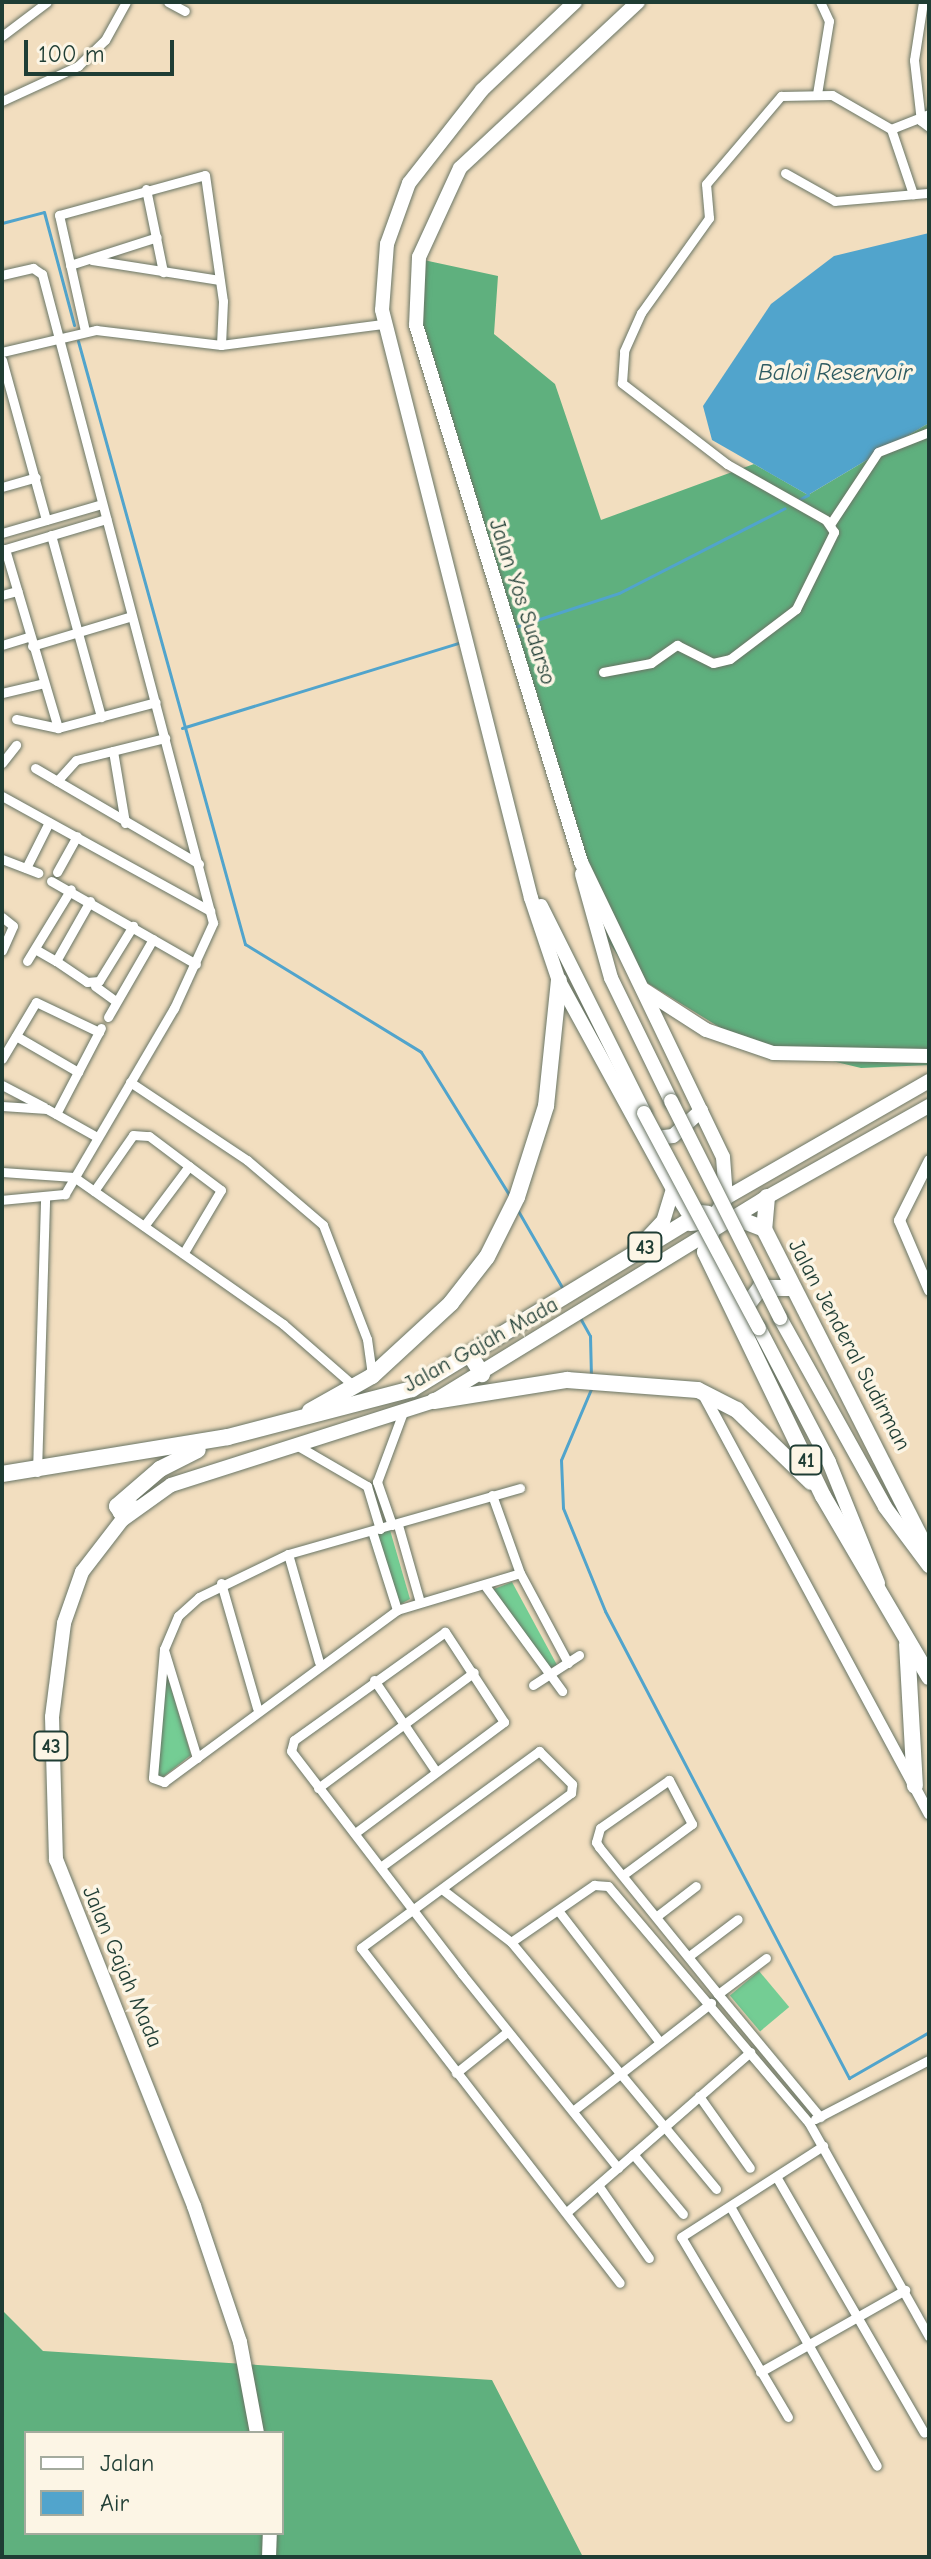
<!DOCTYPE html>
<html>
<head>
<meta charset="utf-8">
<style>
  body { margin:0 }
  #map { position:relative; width:931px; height:2559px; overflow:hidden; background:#f2debf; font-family:"Comic Neue",sans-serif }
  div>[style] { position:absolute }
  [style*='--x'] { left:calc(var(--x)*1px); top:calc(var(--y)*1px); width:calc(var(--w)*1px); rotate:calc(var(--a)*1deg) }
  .green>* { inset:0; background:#74cd94; transform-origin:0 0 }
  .forest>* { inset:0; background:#5fb07e }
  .water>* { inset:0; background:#51a4cc }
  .stream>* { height:3px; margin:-1.5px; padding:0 1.5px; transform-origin:1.5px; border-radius:1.5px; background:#51a4cc }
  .roads { filter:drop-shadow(0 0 2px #697565) drop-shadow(0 0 2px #697565) }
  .minor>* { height:9px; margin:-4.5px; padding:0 4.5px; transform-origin:4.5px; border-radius:4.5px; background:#fff }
  .tertiary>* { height:11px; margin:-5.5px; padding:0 5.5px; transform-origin:5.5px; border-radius:5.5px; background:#fff }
  .primary>* { height:14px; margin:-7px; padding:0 7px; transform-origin:7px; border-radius:7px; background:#fff }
  .trunk>* { height:16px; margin:-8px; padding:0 8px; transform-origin:8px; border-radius:8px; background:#fff }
  .bridges { filter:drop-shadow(0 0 2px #697565) drop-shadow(0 0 2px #697565) }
  .primary-bridge>* { height:14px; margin:-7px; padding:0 7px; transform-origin:7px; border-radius:7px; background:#fff }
  span { translate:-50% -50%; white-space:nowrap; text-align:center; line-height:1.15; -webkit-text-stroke:7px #fcf5e5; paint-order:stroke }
  .shield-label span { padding:2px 6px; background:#fcf5e5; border:2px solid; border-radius:6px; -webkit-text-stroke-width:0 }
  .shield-label { font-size:20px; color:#1f3d34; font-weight:700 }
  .street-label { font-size:22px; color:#1f3d34 }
  .water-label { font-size:24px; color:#2e5c62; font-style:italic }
  .frame { position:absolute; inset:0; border:4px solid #1f3d34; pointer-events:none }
  .legend { position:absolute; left:24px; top:2431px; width:260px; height:104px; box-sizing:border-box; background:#fcf5e5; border:2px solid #a4ab9e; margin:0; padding:10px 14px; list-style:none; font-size:24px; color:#1f3d34 }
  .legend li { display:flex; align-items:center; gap:16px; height:40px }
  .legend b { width:40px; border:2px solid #a4ab9e }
  .scale { position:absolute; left:24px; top:40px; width:150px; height:36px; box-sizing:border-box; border:4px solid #1f3d34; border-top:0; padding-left:10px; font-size:24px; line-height:28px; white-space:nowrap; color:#1f3d34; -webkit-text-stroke:6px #fcf5e5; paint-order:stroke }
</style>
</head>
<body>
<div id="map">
  <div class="green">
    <i style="clip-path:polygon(390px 1530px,410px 1599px,393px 1608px,369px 1536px)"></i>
    <i style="clip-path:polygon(512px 1582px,557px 1665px,547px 1670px,489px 1591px)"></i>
    <i style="clip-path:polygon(166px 1671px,191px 1755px,159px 1780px,156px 1775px)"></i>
    <i style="left:759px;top:1971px;width:47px;height:38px;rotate:50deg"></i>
  </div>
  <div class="forest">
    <i style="clip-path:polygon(419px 259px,498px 276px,494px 334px,555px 384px,601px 520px,754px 464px,808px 495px,929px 423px,929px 1065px,861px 1068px,737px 1038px,628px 971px,599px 927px,422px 359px)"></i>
    <i style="clip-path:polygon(evenodd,2px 2310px,43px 2351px,492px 2380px,583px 2557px,2px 2557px,2px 2310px,26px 2433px,282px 2433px,282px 2533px,26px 2533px,26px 2433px)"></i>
  </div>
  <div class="water">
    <i style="clip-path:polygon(929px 233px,929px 423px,808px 495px,712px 440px,703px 406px,771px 304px,834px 256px)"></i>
  </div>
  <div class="stream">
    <i style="--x:2;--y:223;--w:43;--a:-14.7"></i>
    <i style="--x:44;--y:212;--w:117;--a:75.1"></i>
    <i style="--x:78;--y:341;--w:626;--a:74.52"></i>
    <i style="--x:245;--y:944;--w:206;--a:31.5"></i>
    <i style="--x:421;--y:1052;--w:172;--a:58.3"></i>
    <i style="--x:800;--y:499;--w:9;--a:-27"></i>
    <i style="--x:515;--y:627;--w:109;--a:-18.1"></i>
    <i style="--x:619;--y:593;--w:186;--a:-27.1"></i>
    <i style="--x:182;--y:728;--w:292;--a:-17.1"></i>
    <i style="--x:517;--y:1209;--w:92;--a:60.1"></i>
    <i style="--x:579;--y:1316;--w:23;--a:61"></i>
    <i style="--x:590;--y:1336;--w:42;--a:88.6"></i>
    <i style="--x:591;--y:1389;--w:77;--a:112.9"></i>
    <i style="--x:561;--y:1460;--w:48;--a:87.6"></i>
    <i style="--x:563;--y:1508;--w:111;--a:67.8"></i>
    <i style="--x:605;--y:1611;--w:527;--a:62.41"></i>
    <i style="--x:849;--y:2078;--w:92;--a:-29.9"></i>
  </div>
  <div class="roads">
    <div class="minor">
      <i style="--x:168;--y:2;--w:19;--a:28"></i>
      <i style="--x:923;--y:2;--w:59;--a:98.8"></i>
      <i style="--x:914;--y:60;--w:61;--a:83.5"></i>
      <i style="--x:921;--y:121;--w:10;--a:37"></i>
      <i style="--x:2;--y:36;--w:56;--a:-37.1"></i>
      <i style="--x:817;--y:94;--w:74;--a:-80.7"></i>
      <i style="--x:829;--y:21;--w:21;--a:-115"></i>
      <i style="--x:2;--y:101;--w:84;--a:-24.7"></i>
      <i style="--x:78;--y:66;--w:37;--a:-44"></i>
      <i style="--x:105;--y:40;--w:43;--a:-61.1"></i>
      <i style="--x:891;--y:129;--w:69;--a:71.3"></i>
      <i style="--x:785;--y:173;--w:57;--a:29.2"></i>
      <i style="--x:835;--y:201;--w:94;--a:-4.9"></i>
      <i style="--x:146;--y:189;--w:85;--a:78.4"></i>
      <i style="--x:92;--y:260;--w:129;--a:8.9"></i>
      <i style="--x:70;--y:265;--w:91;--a:-17.8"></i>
      <i style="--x:2;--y:275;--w:32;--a:-13"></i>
      <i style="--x:33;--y:268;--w:11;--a:34"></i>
      <i style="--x:42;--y:274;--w:671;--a:75.24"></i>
      <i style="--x:213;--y:923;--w:94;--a:114.6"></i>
      <i style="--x:174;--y:1008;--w:216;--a:120.4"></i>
      <i style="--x:65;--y:1194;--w:63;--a:174.6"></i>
      <i style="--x:85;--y:331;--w:119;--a:-102.6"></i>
      <i style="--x:59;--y:215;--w:151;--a:-15.3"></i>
      <i style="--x:205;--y:175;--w:127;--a:81.9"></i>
      <i style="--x:223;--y:301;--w:44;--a:92.6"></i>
      <i style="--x:2;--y:352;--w:97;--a:-13.2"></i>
      <i style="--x:96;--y:330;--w:126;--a:6.8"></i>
      <i style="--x:221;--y:345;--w:163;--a:-7.4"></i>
      <i style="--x:2;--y:360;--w:166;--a:74.6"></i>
      <i style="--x:2;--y:487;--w:35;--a:-16"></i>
      <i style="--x:831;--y:523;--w:85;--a:-56.5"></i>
      <i style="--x:878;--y:452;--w:55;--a:-21.4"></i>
      <i style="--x:2;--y:533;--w:104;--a:-16.2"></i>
      <i style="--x:51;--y:535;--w:189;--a:74.6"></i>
      <i style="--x:5;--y:549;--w:187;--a:73.5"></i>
      <i style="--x:2;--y:550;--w:109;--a:-16.6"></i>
      <i style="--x:2;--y:595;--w:16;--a:-15"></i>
      <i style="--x:2;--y:645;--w:28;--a:-17"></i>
      <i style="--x:32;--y:646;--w:104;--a:-16.7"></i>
      <i style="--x:603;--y:672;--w:49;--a:-10.6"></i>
      <i style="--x:651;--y:663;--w:32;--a:-35"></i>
      <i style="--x:677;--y:645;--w:40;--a:26.6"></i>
      <i style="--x:713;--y:663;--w:17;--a:-13"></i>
      <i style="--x:730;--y:659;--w:83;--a:-37.1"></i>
      <i style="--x:796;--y:609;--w:86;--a:-63.7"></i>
      <i style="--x:834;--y:532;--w:14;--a:-124"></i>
      <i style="--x:826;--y:520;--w:114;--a:-150.5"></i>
      <i style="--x:727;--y:464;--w:133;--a:-142.4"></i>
      <i style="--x:622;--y:383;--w:32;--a:-86"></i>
      <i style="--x:624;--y:351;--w:42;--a:-65.9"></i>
      <i style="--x:641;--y:313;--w:117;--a:-54.4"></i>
      <i style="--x:709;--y:218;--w:34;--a:-95"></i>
      <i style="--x:706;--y:184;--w:116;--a:-49.6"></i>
      <i style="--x:781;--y:96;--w:51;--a:-1.1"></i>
      <i style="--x:832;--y:95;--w:68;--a:30"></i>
      <i style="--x:891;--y:129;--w:41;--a:-21.5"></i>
      <i style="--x:2;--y:693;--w:43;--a:-13.4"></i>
      <i style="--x:16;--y:719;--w:43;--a:12.1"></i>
      <i style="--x:58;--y:728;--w:101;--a:-14.9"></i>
      <i style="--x:113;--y:751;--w:73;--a:80.5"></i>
      <i style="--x:2;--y:763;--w:23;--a:-52"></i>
      <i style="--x:35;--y:768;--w:190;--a:30.3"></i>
      <i style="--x:57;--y:781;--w:28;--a:-48"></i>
      <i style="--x:76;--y:760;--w:92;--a:-13.9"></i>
      <i style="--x:2;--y:796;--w:238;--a:28.9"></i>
      <i style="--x:2;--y:859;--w:39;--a:21"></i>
      <i style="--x:26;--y:868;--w:51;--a:-63.4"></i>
      <i style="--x:57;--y:872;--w:41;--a:-60.9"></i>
      <i style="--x:51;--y:881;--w:167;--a:29.8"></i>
      <i style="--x:90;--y:901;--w:69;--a:119.5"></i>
      <i style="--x:56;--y:961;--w:37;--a:34"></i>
      <i style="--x:87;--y:982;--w:12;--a:-5"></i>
      <i style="--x:99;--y:981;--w:65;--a:-58.3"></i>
      <i style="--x:2;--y:917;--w:14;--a:39"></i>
      <i style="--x:13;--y:926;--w:27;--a:114"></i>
      <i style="--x:35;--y:949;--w:24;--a:30"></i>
      <i style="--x:27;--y:961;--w:84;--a:-58.6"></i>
      <i style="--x:95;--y:986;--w:26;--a:36"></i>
      <i style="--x:108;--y:1017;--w:90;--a:-60"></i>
      <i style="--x:16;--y:1036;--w:72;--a:30.1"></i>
      <i style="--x:2;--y:1059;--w:66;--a:-59.2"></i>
      <i style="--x:36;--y:1002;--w:70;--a:25.5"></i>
      <i style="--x:130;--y:1082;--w:141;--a:33.7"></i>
      <i style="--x:247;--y:1160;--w:100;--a:40.5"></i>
      <i style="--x:323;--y:1225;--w:122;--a:68.9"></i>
      <i style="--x:367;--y:1339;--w:37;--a:82"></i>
      <i style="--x:2;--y:1085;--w:47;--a:27.6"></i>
      <i style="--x:2;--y:1106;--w:45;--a:3.8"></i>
      <i style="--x:47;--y:1109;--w:57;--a:29.2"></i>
      <i style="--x:56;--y:1114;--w:97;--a:-62.4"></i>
      <i style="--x:2;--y:1172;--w:72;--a:4"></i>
      <i style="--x:74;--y:1177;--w:256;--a:35.1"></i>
      <i style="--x:283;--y:1324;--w:94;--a:41.1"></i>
      <i style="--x:94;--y:1191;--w:68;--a:-55.1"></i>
      <i style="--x:133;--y:1135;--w:16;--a:4"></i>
      <i style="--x:149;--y:1136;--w:90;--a:36.9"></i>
      <i style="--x:221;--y:1190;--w:74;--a:120.7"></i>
      <i style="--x:144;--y:1226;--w:75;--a:-53.1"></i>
      <i style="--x:298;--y:1446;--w:80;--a:30.1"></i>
      <i style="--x:367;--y:1486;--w:45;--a:73.2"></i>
      <i style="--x:37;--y:1472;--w:273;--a:-88.3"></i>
      <i style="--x:520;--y:1488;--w:241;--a:164.1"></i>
      <i style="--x:288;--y:1554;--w:99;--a:154.2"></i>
      <i style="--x:199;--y:1597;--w:28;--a:138"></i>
      <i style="--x:178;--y:1616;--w:36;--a:113"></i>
      <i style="--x:164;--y:1649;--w:129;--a:94.9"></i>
      <i style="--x:153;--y:1778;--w:12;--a:20"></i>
      <i style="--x:164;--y:1782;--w:290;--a:-36.4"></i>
      <i style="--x:397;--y:1610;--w:128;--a:-16.7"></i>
      <i style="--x:492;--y:1495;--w:83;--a:70.3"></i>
      <i style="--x:520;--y:1573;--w:102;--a:61.9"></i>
      <i style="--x:392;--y:1525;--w:46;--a:-109.2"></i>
      <i style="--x:377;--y:1482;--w:75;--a:-69.6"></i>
      <i style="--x:398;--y:1525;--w:80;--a:74.1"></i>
      <i style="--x:372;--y:1531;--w:83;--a:72.4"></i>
      <i style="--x:288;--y:1554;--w:112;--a:74"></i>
      <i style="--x:221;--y:1583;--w:130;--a:73.9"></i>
      <i style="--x:486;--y:1587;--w:129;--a:53.8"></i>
      <i style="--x:164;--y:1650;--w:113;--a:73"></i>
      <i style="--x:374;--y:1680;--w:109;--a:55.9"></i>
      <i style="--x:533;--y:1685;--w:55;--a:-33.1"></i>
      <i style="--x:318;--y:1788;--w:194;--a:-36.6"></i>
      <i style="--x:355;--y:1833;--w:186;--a:-36.7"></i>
      <i style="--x:504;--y:1722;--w:108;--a:-123.2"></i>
      <i style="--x:445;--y:1632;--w:186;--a:144.4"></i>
      <i style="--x:294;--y:1740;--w:11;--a:105"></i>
      <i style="--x:291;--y:1751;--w:281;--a:52.5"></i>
      <i style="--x:462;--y:1974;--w:249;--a:51.2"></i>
      <i style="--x:382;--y:1866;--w:195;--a:-36.2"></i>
      <i style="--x:539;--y:1751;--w:47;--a:45"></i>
      <i style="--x:572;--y:1784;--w:9;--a:96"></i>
      <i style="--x:571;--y:1793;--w:261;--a:143.6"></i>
      <i style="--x:361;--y:1948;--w:423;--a:52.3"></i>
      <i style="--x:623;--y:1875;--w:86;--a:-36.5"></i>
      <i style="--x:692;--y:1824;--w:50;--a:-117.6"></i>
      <i style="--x:669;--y:1780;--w:84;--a:145.2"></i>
      <i style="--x:600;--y:1828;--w:15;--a:106"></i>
      <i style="--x:596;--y:1842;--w:6;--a:59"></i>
      <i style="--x:599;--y:1847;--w:189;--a:51"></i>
      <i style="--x:718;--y:1994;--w:160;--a:50.3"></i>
      <i style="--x:443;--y:1890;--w:86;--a:37.4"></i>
      <i style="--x:511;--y:1942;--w:321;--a:50.3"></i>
      <i style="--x:560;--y:1913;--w:162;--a:52.3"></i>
      <i style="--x:657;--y:1916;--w:49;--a:-37.6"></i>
      <i style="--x:511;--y:1942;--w:101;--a:-34.5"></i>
      <i style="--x:594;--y:1885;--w:14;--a:4"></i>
      <i style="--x:608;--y:1886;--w:311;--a:49.7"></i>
      <i style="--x:809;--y:2123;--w:245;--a:60.7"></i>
      <i style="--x:689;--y:1956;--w:61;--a:-37.1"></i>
      <i style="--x:718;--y:1994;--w:60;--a:-36.9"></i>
      <i style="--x:456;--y:2073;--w:65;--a:-38.8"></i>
      <i style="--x:699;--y:2096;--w:88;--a:54.7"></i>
      <i style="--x:574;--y:2110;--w:174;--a:-38"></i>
      <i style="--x:815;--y:2119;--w:128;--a:-27.4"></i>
      <i style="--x:633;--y:2154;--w:78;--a:50.2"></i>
      <i style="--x:777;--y:2178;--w:294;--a:60"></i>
      <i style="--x:598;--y:2185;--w:89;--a:55.1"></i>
      <i style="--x:731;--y:2208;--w:296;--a:60.5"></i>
      <i style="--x:568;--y:2211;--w:242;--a:-41.1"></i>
      <i style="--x:760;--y:2372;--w:167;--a:-29.5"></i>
      <i style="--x:788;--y:2417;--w:209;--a:-120.7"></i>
      <i style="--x:681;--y:2237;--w:169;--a:-32.7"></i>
    </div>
    <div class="tertiary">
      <i style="--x:929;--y:1160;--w:67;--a:116.6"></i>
      <i style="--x:899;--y:1220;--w:76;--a:66.8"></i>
      <i style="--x:704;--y:1396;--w:474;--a:61.7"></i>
    </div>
    <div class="primary">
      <i style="--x:575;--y:2;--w:128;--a:136.6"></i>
      <i style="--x:482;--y:90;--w:118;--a:128.1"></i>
      <i style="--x:409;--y:183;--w:65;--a:109.8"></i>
      <i style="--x:387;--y:244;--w:66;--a:94.3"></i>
      <i style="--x:382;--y:310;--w:607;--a:75.78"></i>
      <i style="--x:531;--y:898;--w:88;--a:71.4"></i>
      <i style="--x:559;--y:981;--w:237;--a:61.3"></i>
      <i style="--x:673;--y:1189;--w:34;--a:107"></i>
      <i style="--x:663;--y:1221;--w:33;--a:133"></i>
      <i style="--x:638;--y:2;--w:243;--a:137"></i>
      <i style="--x:460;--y:168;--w:98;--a:114.7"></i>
      <i style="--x:419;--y:257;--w:68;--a:92.5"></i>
      <i style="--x:416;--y:325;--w:562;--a:72.92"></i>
      <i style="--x:581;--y:862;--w:327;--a:64.3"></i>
      <i style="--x:723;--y:1157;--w:41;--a:85.8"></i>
      <i style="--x:726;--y:1198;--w:35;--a:123"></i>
      <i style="--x:582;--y:874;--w:108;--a:74.4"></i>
      <i style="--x:611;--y:978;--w:137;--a:64"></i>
      <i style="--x:541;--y:906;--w:231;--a:63.5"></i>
      <i style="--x:644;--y:990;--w:74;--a:32.8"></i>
      <i style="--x:706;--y:1030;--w:71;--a:18.9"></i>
      <i style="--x:773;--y:1053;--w:156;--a:1.1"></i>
      <i style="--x:648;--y:1139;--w:25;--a:-7"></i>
      <i style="--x:673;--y:1136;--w:38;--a:-42"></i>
      <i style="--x:673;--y:1189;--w:26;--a:58"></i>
      <i style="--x:687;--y:1211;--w:21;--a:5"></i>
      <i style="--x:722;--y:1200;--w:239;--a:-29.9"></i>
      <i style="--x:762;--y:1200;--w:192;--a:-29.4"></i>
      <i style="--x:780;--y:1318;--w:216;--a:60.9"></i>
      <i style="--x:885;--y:1507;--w:74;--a:53.3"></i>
      <i style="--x:759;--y:1328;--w:151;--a:62.4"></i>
      <i style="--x:829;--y:1462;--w:131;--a:68"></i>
      <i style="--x:257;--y:2433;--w:93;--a:-100.6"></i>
      <i style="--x:240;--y:2342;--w:144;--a:-108.7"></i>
      <i style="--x:194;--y:2206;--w:373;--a:-111.7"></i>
      <i style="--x:56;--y:1860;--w:143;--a:-91.6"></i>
      <i style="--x:52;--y:1717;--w:95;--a:-82.7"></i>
      <i style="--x:64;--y:1623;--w:54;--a:-70.6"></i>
      <i style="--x:82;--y:1572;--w:66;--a:-52.4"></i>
      <i style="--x:122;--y:1520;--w:60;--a:-35.5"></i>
      <i style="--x:171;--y:1485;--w:276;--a:-17.7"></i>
      <i style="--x:434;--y:1401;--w:391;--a:-31.5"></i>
      <i style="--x:269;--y:2557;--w:24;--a:-88"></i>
    </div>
    <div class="trunk">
      <i style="--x:767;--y:1197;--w:32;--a:95"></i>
      <i style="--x:764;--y:1229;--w:364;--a:63.1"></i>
      <i style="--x:690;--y:1223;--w:46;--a:-6.2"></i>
      <i style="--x:736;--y:1218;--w:30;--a:21"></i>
      <i style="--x:711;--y:1234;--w:19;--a:108"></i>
      <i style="--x:705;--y:1252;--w:271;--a:64.2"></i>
      <i style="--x:823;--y:1496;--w:210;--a:59.6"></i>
      <i style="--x:740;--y:1314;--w:33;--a:-52"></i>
      <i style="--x:760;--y:1288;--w:33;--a:0"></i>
      <i style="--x:472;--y:1358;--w:19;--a:58"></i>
      <i style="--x:434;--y:1401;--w:135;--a:-9"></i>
      <i style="--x:567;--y:1380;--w:131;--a:4.4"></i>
      <i style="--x:698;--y:1390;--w:44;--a:27.1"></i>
      <i style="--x:737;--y:1410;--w:103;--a:44.2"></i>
      <i style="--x:310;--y:1411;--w:71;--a:-29.4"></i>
      <i style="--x:372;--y:1376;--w:108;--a:-42.7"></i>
      <i style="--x:451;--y:1303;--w:58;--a:-52"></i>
      <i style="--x:487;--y:1257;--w:67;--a:-63.4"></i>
      <i style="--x:517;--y:1197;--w:96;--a:-72.3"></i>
      <i style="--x:546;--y:1106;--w:126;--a:-84.1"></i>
      <i style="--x:2;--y:1474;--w:229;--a:-9.3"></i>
      <i style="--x:228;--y:1437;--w:190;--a:-14.6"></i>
      <i style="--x:412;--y:1389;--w:338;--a:-31.3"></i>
      <i style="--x:134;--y:1508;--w:14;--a:163"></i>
      <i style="--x:121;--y:1512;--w:7;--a:-124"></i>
      <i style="--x:117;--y:1506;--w:57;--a:-40.7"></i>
      <i style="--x:160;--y:1469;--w:42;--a:-26.6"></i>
      <i style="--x:907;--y:1644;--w:142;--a:86.8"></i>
    </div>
  </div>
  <div class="bridges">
    <div class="primary-bridge">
      <i style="--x:671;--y:1101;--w:243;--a:63.3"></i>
      <i style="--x:644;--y:1113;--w:244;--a:61.9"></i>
    </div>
  </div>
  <div class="shield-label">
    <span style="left:645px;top:1247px">43</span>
    <span style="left:806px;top:1460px">41</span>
    <span style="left:51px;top:1746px">43</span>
  </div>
  <div class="street-label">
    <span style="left:522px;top:602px;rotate:72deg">Jalan Yos Sudarso</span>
    <span style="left:481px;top:1345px;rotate:-29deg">Jalan Gajah Mada</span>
    <span style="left:849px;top:1345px;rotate:62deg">Jalan Jenderal Sudirman</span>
    <span style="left:122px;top:1967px;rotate:67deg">Jalan Gajah Mada</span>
  </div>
  <div class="water-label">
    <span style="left:835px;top:373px">Baloi Reservoir</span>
  </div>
  <div class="frame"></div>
  <ul class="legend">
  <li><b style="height:10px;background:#fff"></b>Jalan</li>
  <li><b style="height:22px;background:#51a4cc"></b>Air</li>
  </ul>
  <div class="scale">100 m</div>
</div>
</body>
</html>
